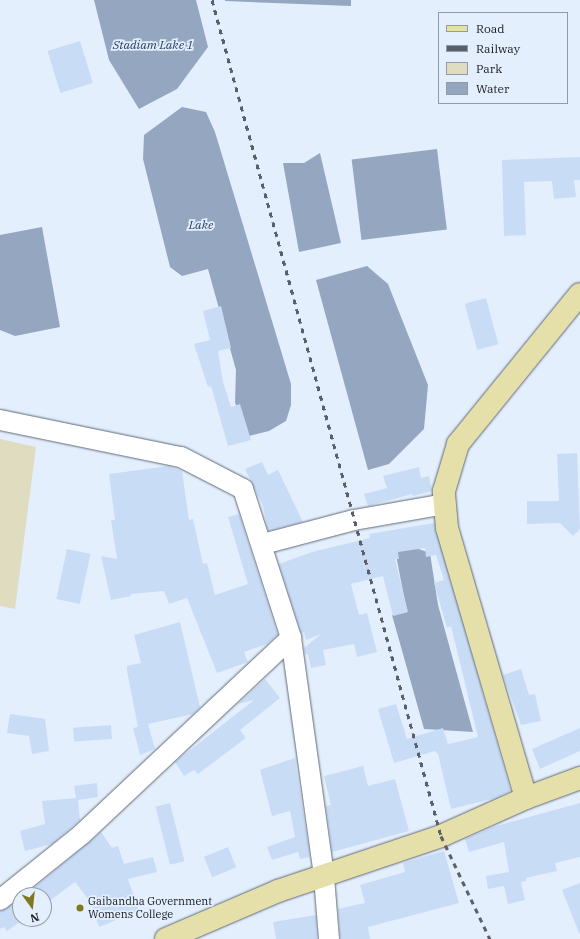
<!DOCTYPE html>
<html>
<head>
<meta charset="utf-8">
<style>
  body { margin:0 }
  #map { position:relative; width:580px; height:939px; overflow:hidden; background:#e4effe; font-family:"IBM Plex Serif",serif }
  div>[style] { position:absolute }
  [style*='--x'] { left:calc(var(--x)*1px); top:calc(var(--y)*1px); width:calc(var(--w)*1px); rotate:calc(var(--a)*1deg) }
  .green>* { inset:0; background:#dfdcbf }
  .water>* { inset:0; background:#95a7c0; transform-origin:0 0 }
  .building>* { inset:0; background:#c9dcf6; transform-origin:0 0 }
  .roads { filter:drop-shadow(0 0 1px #5f6976) drop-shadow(0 0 1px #5f6976) }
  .minor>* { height:20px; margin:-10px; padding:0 10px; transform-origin:10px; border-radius:10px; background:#fff }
  .major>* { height:22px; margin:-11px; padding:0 11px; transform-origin:11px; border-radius:11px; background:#e5dfa9 }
  .rail>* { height:3px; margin-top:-1.5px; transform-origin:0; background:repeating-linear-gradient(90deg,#5a6069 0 5px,transparent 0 10px) }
  .dots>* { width:11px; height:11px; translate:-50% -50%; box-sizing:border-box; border:2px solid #e4effe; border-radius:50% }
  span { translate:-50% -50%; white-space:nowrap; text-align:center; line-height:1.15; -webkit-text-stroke:3.5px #e4effe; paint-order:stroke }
  .poi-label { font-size:11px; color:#181b21 }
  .left { translate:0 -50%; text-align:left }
  .water-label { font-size:12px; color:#213c60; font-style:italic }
  .legend { position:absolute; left:438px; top:12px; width:130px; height:92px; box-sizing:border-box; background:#e4effe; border:1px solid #929aa6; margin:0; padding:5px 7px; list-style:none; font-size:12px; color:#181b21 }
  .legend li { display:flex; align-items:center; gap:8px; height:20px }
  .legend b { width:20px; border:1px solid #929aa6 }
  .north { position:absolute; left:12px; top:887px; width:40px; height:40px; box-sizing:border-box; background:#e4effe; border:1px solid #929aa6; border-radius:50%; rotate:165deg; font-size:11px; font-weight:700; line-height:16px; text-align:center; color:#181b21 }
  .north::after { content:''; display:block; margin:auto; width:14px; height:18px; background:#82791e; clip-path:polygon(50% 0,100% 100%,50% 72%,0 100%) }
</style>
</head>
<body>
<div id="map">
  <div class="green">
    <i style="clip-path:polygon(0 439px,36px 447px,15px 609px,0 606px)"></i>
  </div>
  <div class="water">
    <i style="clip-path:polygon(94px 0,196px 0,208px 47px,177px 89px,139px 109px,109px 60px)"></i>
    <i style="clip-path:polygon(225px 0,351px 0,351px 6px,225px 1px)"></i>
    <i style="clip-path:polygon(182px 107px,206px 112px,215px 132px,291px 384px,291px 405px,286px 421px,269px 431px,245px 437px,235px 402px,236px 370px,208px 269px,182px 276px,170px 267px,143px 159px,144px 135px)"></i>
    <i style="left:437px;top:149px;width:81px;height:86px;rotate:83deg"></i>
    <i style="clip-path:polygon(320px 153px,341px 243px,299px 252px,283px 163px,304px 163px)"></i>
    <i style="clip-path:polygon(42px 227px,60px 327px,15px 336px,0 330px,0 235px)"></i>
    <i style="clip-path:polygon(367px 266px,388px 284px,428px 385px,424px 429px,389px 464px,368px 470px,316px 280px)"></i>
    <i style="clip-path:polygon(413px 547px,430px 553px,438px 605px,473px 732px,424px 729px,392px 615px,407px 612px,395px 550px)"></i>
  </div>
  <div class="building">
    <i style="left:80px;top:41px;width:44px;height:34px;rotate:73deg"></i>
    <i style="clip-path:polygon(580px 157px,580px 180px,574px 180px,576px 197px,554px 199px,552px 181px,524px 182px,526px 235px,504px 236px,502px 160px)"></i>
    <i style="left:486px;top:298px;width:48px;height:22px;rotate:75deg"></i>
    <i style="clip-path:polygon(221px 306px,231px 348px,218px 351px,223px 382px,231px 407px,240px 404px,251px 440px,228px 446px,211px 386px,208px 387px,194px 344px,210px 340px,203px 311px)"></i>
    <i style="clip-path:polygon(577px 453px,580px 529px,573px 536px,560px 523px,527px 524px,527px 501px,559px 501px,557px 454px)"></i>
    <i style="clip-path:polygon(262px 462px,268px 475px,278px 470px,303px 522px,268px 531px,263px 506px,245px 469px)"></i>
    <i style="clip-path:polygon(169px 466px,182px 471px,189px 520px,193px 519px,203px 564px,207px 563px,215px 595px,248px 584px,228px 517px,239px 514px,278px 635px,267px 644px,244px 652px,248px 662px,217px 673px,187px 598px,169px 604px,164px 591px,131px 594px,131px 596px,111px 600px,101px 556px,117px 559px,111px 520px,115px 520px,109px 474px)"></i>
    <i style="clip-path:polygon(419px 467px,421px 478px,429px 476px,432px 491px,413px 496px,412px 494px,368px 506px,364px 494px,387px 488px,383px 476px)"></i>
    <i style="clip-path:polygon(434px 523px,511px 791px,496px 798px,451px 809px,438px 754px,435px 751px,394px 763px,378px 709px,396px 704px,407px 739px,443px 728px,448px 744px,478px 737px,451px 626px,447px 628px,434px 583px,444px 580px,436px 555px,426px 557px,425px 548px,398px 552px,399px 559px,395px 559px,408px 612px,393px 616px,383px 576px,351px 584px,359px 615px,367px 613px,377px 652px,357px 657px,354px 644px,323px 650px,326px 665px,311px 668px,308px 654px,305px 654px,304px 648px,321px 634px,306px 640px,304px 632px,301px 633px,279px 564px,312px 552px,370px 538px,369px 534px)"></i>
    <i style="left:67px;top:549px;width:24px;height:51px;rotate:12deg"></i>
    <i style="clip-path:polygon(180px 622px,200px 707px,193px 714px,148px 724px,155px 749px,140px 755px,133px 728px,142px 726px,138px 727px,127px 671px,127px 666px,141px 663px,134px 635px)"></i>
    <i style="clip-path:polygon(521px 669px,529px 695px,535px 694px,541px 721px,521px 725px,503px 675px)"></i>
    <i style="clip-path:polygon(265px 679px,280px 698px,240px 730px,246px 738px,198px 774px,194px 770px,184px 776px,175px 762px,254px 700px,238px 704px)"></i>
    <i style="clip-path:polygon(10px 714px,45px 719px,49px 751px,32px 754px,29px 736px,7px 733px)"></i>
    <i style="left:111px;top:725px;width:14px;height:38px;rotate:86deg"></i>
    <i style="clip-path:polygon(580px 728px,580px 751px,540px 769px,532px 749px)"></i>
    <i style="clip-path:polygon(295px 758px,310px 857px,300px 859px,298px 852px,272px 860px,267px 847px,295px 837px,290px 811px,272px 816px,260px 770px)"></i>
    <i style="clip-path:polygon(363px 766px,368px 786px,395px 779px,409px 831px,332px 852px,326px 806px,331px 805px,324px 776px)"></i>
    <i style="clip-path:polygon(97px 783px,98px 797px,78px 800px,80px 820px,52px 844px,25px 851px,20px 831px,45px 824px,42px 801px,76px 798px,74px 786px)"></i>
    <i style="left:170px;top:803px;width:60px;height:15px;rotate:76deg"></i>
    <i style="clip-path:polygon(580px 803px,580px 857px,555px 863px,557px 871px,526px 878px,526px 881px,521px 882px,525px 900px,508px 904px,504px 886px,488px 889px,486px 876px,509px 872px,504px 842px,469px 852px,465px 839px,493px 827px)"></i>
    <i style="clip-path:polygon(101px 832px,112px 848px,118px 846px,124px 864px,153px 857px,157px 872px,128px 879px,139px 911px,99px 927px,91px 903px,75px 882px,44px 905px,44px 895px,25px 895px)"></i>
    <i style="left:228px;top:847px;width:22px;height:26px;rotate:68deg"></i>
    <i style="clip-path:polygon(444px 851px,459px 903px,368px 927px,370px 939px,340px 939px,338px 909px,365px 903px,360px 885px,405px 872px,403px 863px)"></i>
    <i style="clip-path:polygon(580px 883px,580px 933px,579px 933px,562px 890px)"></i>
    <i style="clip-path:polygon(20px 899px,20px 919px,24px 919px,7px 931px,4px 927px,0 929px,0 911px)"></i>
    <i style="clip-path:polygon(316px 915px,317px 939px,276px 939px,273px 922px)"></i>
  </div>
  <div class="roads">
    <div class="minor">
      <i style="--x:0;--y:420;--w:185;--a:11.6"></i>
      <i style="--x:181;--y:457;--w:70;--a:27.3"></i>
      <i style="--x:243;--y:489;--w:157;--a:72.1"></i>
      <i style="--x:291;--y:638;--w:241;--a:82.1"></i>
      <i style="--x:324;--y:877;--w:62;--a:85.4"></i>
      <i style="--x:263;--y:544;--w:94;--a:-14.8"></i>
      <i style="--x:354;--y:520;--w:92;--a:-10"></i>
      <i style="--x:0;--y:900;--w:105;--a:-38.8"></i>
      <i style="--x:82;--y:834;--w:287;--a:-43.2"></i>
    </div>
    <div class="major">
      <i style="--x:526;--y:798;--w:281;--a:-106.3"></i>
      <i style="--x:447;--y:528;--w:37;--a:-95"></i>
      <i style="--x:444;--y:491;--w:49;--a:-73.4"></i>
      <i style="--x:458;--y:444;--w:193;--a:-50.9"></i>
      <i style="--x:166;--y:939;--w:122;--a:-23.2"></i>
      <i style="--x:278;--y:891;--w:172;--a:-18.6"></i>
      <i style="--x:441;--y:836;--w:93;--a:-24.1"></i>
      <i style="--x:526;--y:798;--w:58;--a:-20.3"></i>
    </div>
  </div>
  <div class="rail">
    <i style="--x:212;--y:0;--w:867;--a:74.68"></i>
    <i style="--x:441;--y:836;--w:114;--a:64.6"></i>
  </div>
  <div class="dots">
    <i style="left:80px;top:908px;background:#82791e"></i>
  </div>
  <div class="poi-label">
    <span class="left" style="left:88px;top:908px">Gaibandha Government<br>Womens College</span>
  </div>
  <div class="water-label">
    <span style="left:153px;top:45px">Stadiam Lake 1</span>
    <span style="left:201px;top:225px">Lake</span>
  </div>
  <ul class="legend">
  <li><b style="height:5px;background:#e5dfa9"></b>Road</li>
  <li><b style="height:5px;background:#5a6069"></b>Railway</li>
  <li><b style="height:11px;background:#dfdcbf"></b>Park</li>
  <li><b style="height:11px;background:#95a7c0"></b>Water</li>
  </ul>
  <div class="north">N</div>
</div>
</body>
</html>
